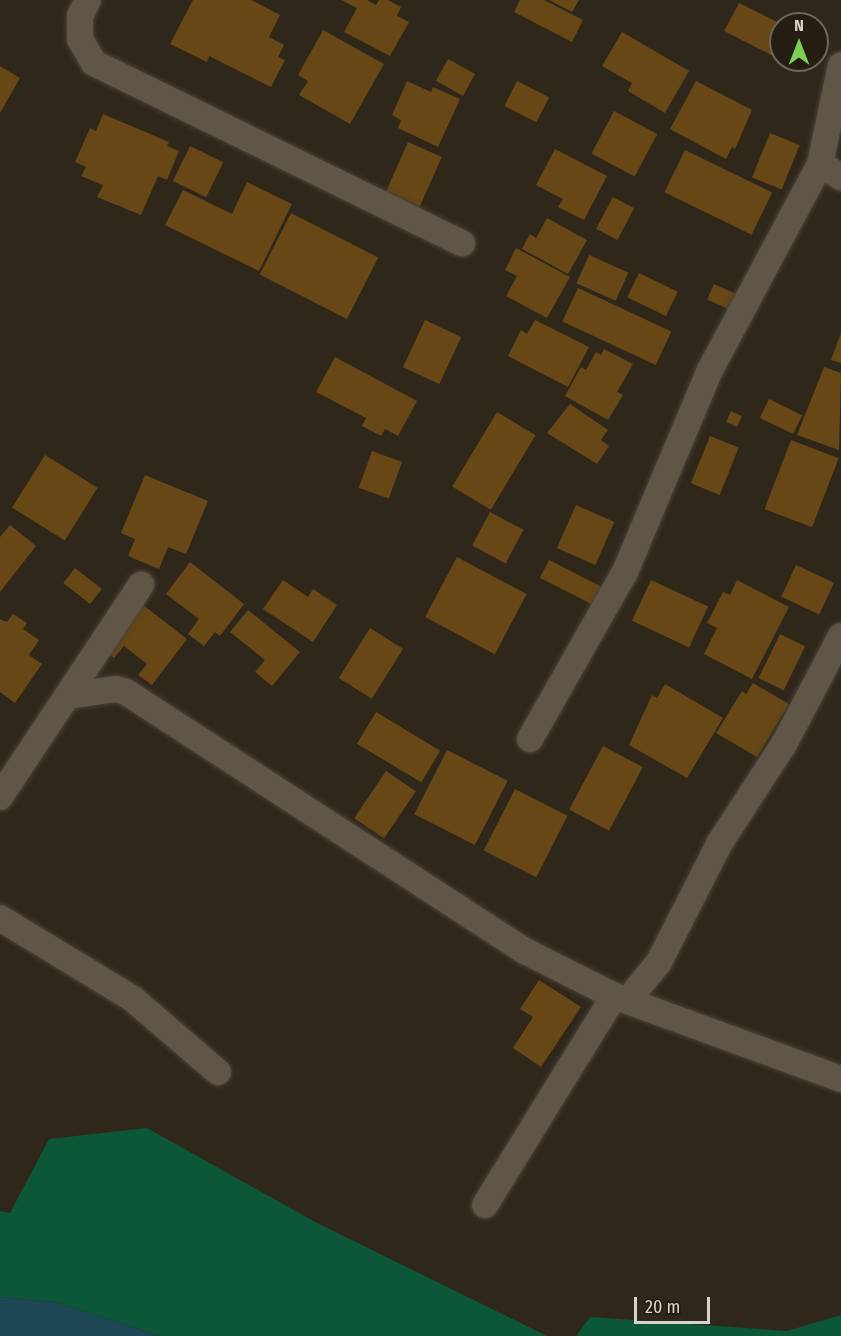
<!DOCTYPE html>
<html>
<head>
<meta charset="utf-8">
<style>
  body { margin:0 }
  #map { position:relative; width:841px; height:1336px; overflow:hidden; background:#30271b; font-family:"Fira Sans Condensed",sans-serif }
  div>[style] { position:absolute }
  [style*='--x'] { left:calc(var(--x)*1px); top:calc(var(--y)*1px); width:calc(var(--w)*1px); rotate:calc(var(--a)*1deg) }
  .green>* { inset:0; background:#0b5737 }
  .water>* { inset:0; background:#1d4754 }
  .building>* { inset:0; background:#664715; transform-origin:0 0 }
  .roads { filter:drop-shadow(0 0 2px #4a4338) drop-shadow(0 0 2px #4a4338) }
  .minor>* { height:26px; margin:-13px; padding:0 13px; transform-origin:13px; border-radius:13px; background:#605648 }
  span { translate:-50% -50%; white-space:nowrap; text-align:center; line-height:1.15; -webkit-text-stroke:4.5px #261d12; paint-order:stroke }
  .north { position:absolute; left:769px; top:12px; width:60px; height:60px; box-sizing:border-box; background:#261d12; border:2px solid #6e665c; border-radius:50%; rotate:0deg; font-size:16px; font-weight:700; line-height:24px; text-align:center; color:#d9d3cb }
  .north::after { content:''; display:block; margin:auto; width:21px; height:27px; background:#7cd154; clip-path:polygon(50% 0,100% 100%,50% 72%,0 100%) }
  .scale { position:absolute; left:634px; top:1297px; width:76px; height:27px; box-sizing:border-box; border:3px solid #d9d3cb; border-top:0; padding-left:8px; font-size:18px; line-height:21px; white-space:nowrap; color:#d9d3cb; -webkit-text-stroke:4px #261d12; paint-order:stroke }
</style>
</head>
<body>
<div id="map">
  <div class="green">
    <i style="clip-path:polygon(147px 1128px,317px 1223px,547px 1336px,160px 1336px,55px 1302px,0 1297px,0 1211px,10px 1213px,49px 1139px)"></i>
    <i style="clip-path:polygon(841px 1315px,841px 1336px,576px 1336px,590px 1317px,787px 1331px)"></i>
  </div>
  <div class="water">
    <i style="clip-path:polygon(0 1297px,55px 1302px,160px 1336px,0 1336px)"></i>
  </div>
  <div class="building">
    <i style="clip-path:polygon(193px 0,251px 0,280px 15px,269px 37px,284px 45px,278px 57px,285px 60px,271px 87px,209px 56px,207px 62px,170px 44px)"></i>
    <i style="clip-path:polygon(341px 0,367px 0,376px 5px,379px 0,388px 0,401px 7px,397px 16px,409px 22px,390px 56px,344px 32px,357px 8px)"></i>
    <i style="clip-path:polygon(520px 0,544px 0,583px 20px,572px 42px,514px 12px)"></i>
    <i style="clip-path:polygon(549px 0,579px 0,572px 12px)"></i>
    <i style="clip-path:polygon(739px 3px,781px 24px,781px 60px,724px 31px)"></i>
    <i style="clip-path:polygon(323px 30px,384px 64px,350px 124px,299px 95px,308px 81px,298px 75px)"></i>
    <i style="clip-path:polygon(622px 32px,689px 71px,665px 113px,628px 91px,632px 83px,602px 66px)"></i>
    <i style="left:448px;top:59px;width:31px;height:25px;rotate:29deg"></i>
    <i style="clip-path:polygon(781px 60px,811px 60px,805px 72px)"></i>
    <i style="clip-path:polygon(0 66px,20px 78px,0 113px)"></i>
    <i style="clip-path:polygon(407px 81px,431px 92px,433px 87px,460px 99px,438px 147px,398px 128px,401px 120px,392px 115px)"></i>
    <i style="left:517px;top:81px;width:36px;height:28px;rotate:27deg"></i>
    <i style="clip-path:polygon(696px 81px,752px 110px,735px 149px,732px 147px,726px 159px,670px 129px)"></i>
    <i style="left:614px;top:111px;width:49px;height:48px;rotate:28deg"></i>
    <i style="clip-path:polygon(103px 114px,169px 142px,167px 146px,179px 151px,167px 180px,158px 176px,141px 215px,97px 197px,103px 185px,81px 176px,86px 167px,75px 162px,90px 128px,96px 131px)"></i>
    <i style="left:770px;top:133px;width:32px;height:48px;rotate:22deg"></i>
    <i style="left:408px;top:142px;width:37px;height:55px;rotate:24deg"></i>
    <i style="left:190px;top:146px;width:37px;height:39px;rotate:26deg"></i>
    <i style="clip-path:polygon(555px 149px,607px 176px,584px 220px,558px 207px,563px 199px,536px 185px)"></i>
    <i style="left:685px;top:150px;width:97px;height:47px;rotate:26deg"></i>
    <i style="clip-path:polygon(247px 182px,292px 204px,259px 271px,165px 225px,183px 190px,232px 214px)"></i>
    <i style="left:613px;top:197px;width:24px;height:36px;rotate:28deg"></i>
    <i style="left:291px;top:213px;width:98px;height:69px;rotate:27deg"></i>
    <i style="clip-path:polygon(547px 218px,587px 240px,568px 274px,522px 249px,530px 234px,536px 238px)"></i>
    <i style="clip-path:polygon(516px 248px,570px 277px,547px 318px,506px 296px,517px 276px,505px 270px)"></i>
    <i style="left:589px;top:255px;width:43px;height:31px;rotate:24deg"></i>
    <i style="left:639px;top:273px;width:43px;height:27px;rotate:26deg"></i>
    <i style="left:714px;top:284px;width:24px;height:17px;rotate:24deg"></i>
    <i style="left:578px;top:288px;width:103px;height:37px;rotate:25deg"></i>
    <i style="left:425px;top:320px;width:40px;height:52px;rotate:25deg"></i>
    <i style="clip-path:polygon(535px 320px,589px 347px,568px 387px,508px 356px,521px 330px,527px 334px)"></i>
    <i style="clip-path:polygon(841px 333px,841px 363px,831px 360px)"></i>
    <i style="clip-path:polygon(604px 349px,633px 364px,617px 392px,623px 395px,608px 420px,565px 396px,581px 367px,586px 370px,596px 352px,601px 355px)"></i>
    <i style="clip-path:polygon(335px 357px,417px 401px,398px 436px,385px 429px,381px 436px,362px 426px,366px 418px,316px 392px)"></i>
    <i style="clip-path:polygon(824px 367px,841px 373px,839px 450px,797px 435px)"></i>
    <i style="left:769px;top:399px;width:37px;height:21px;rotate:26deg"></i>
    <i style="clip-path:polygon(570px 404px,608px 430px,601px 440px,609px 446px,597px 464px,547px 433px)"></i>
    <i style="left:731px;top:411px;width:12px;height:12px;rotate:24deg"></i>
    <i style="left:497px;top:412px;width:45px;height:87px;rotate:31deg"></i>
    <i style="left:710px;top:436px;width:31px;height:51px;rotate:22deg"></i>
    <i style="left:791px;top:440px;width:51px;height:74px;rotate:21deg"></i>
    <i style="left:372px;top:451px;width:32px;height:39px;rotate:20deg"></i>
    <i style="left:45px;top:455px;width:62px;height:62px;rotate:32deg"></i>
    <i style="clip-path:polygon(145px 475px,208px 501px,186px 554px,168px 547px,159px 569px,128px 556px,135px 539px,121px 533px)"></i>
    <i style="left:576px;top:505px;width:42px;height:47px;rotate:24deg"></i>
    <i style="left:490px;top:512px;width:38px;height:38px;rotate:28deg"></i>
    <i style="clip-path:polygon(10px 525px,36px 546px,0 592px,0 537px)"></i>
    <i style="left:457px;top:557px;width:79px;height:68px;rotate:28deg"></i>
    <i style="left:549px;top:560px;width:65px;height:20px;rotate:27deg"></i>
    <i style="clip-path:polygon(190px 562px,244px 604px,220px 636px,215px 632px,204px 646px,188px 634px,199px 619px,166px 594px)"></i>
    <i style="left:796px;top:565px;width:42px;height:35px;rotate:25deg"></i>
    <i style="left:75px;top:568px;width:34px;height:19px;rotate:38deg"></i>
    <i style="clip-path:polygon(283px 580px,308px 597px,313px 589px,337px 605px,313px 642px,263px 609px)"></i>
    <i style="left:651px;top:580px;width:63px;height:45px;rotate:25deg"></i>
    <i style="clip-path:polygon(737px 580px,789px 607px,752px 679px,704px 654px,717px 628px,707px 623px,723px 592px,730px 595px)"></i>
    <i style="clip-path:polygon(143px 605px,187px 639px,152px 685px,138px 675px,147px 664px,124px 646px,114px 658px,107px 652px)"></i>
    <i style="clip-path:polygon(248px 610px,300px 652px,272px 686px,255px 672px,265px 660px,230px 632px)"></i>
    <i style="clip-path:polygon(13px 614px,27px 623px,23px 629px,39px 640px,29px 655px,42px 664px,15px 703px,0 692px,0 619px,7px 622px)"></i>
    <i style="left:370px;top:628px;width:39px;height:59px;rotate:32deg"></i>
    <i style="left:780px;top:634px;width:28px;height:49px;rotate:26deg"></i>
    <i style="clip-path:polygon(753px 683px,789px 704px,757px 757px,716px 733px,742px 691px,746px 694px)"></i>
    <i style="clip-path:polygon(665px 684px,723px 718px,687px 778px,629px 745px,652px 695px,657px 698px)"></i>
    <i style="left:376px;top:712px;width:75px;height:37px;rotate:31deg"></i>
    <i style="left:603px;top:746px;width:45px;height:72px;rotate:28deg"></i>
    <i style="left:447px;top:750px;width:68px;height:72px;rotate:27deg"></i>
    <i style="left:386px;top:771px;width:36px;height:57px;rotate:34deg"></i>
    <i style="left:515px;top:789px;width:59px;height:69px;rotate:27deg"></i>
    <i style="clip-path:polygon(539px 980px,581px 1007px,541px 1067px,513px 1048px,533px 1017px,520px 1009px)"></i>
  </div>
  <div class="roads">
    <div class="minor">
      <i style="--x:88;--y:0;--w:18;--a:117"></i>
      <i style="--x:80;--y:16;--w:23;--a:90"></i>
      <i style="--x:80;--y:39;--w:28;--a:60"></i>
      <i style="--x:94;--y:63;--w:410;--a:26.1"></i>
      <i style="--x:820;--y:164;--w:25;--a:32"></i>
      <i style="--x:68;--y:696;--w:49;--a:-8.3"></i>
      <i style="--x:116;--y:689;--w:10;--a:17"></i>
      <i style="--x:126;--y:692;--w:476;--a:33"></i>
      <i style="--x:525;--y:951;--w:100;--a:26.8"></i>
      <i style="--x:614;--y:996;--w:242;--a:20.1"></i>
      <i style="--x:530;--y:739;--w:192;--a:-60.4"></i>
      <i style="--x:625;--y:572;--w:217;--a:-67.2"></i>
      <i style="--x:709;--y:372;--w:236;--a:-61.9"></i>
      <i style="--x:820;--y:164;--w:101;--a:-78"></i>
      <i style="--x:0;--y:797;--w:255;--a:-56.4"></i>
      <i style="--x:0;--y:918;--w:156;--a:31.3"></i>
      <i style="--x:133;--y:999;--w:112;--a:40.7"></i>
      <i style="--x:628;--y:1000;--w:49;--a:-50.8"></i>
      <i style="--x:659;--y:962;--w:132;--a:-63"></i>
      <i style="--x:719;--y:844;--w:119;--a:-57"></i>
      <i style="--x:784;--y:744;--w:122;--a:-62.2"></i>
      <i style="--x:485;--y:1205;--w:246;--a:-58.3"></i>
    </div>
  </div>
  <div class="north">N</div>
  <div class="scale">20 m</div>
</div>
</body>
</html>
